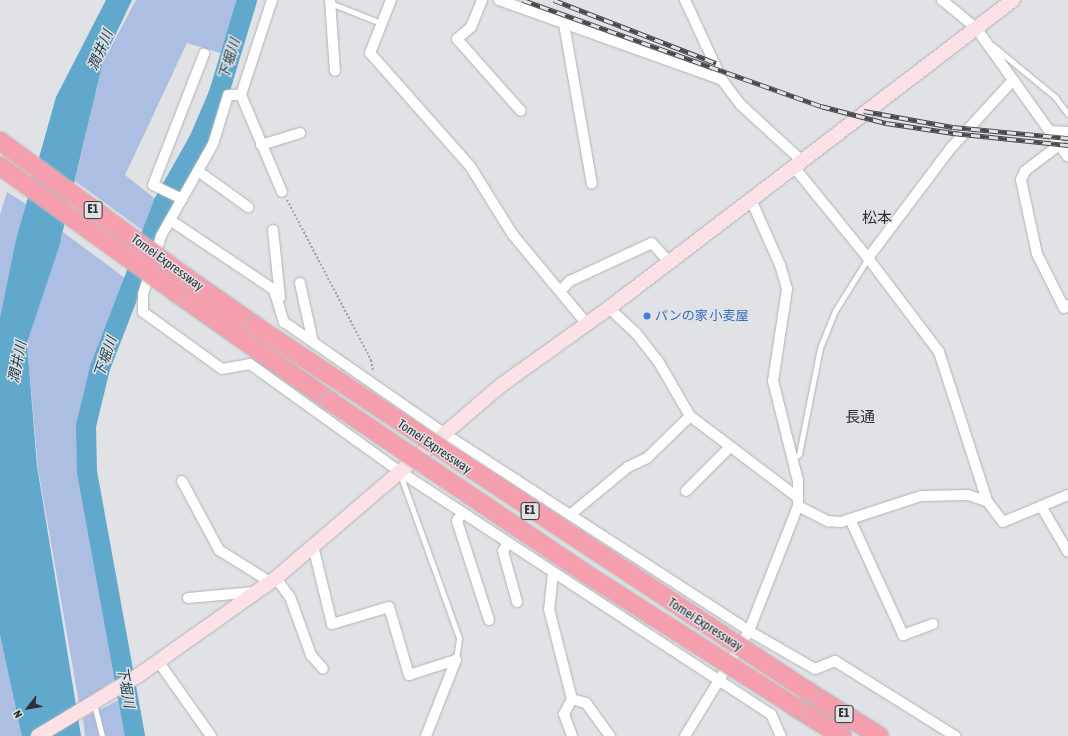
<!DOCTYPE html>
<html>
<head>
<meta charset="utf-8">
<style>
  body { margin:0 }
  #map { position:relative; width:1068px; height:736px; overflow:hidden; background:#e0e2e5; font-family:"Asap Condensed","Noto Sans JP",sans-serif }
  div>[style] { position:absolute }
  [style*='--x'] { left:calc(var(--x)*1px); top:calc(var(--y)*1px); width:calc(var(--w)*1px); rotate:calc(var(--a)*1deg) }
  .green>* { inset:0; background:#acbfe3 }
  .water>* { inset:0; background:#61a9cc }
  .river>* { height:20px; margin:-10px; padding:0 10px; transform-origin:10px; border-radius:10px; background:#61a9cc }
  .path>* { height:2px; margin-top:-1px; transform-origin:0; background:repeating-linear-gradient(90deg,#9fa0a3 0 2px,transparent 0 4px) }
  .roads { filter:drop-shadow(0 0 1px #b0b2b5) drop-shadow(0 0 1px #b0b2b5) }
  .lane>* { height:5px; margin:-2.5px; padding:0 2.5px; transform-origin:2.5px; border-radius:2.5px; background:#fff }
  .street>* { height:10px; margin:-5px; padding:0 5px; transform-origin:5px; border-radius:5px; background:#fff }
  .secondary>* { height:14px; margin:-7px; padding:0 7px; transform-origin:7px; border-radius:7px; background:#fce2e7 }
  .highway>* { height:18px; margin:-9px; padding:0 9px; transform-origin:9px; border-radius:9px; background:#f59fae }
  .rail>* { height:4.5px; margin-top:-2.25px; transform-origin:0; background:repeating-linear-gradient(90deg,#e0e2e5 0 9px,#48484a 0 18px); box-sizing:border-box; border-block:1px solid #48484a }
  .bridges { filter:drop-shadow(0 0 1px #bdbdbe) drop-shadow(0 0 1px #bdbdbe) }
  .highway-bridge>* { height:18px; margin:-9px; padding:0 9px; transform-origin:9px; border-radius:9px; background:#f59fae }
  .dots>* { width:11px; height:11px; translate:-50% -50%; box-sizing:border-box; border:2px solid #e0e2e5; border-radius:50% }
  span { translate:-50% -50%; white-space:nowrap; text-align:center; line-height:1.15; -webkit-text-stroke:3px #e0e2e5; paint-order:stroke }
  .shield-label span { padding:1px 3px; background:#e0e2e5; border:1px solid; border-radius:3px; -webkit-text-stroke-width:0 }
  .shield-label { font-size:12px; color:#313133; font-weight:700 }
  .street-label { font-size:13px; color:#313133 }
  .shop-label { font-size:13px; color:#366cbe }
  .left { translate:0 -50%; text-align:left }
  .water-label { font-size:14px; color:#163847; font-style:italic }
  .quarter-label { font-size:15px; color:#313133 }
  .north { position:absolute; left:8px; top:688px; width:40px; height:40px; -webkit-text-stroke:3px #e0e2e5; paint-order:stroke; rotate:239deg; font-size:11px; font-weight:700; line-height:16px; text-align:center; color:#313133 }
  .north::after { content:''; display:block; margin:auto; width:14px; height:18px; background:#313133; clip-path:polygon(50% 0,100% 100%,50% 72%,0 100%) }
</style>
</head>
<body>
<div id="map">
  <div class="green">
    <i style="clip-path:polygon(136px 0,240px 0,227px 55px,187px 43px,125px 175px,158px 201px,145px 232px,75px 181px,102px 64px)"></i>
    <i style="clip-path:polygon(7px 192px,26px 204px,0 319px,0 215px)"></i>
    <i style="clip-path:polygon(63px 232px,133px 284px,98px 360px,82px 471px,119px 677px,79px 703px,38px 469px,27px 343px)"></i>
    <i style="clip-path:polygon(0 634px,23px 736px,0 736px)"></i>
    <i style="clip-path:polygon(123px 698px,136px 736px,85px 736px,83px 718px)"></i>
  </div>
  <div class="water">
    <i style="clip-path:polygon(106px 0,132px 0,103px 61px,59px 247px,27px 343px,37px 466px,81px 736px,22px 736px,0 635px,0 318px,16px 240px,56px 97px)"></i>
  </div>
  <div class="river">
    <i style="--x:135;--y:736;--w:269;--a:-100.3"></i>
    <i style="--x:87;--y:471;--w:45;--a:-91.3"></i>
    <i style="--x:86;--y:426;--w:60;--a:-76.4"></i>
    <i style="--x:100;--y:368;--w:178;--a:-68.9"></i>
    <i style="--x:164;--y:202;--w:71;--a:-60.6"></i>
    <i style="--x:199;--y:140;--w:51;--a:-66.9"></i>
    <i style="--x:219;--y:93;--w:97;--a:-73.2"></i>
  </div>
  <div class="path">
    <i style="--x:287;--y:200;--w:181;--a:62.3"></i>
    <i style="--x:371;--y:360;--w:11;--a:80"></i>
  </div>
  <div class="roads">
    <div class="lane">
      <i style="--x:333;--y:4;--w:52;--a:21.6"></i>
      <i style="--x:992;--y:45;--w:82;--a:39.5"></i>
      <i style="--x:1055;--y:97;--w:21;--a:53"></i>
      <i style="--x:793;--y:459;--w:8;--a:-40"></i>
      <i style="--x:799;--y:454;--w:108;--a:-78.8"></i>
      <i style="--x:820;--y:348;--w:40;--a:-68"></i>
      <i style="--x:835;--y:311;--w:62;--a:-58.1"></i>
      <i style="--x:400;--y:474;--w:174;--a:70.2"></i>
      <i style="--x:459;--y:638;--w:22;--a:98"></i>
      <i style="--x:94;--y:704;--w:33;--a:76"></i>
    </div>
    <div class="street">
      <i style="--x:272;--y:0;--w:100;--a:108.1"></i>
      <i style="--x:241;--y:95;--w:105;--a:67.1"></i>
      <i style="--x:330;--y:0;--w:71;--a:86"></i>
      <i style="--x:391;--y:0;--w:57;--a:111.6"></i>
      <i style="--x:370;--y:53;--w:151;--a:48.5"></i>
      <i style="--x:470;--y:166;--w:81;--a:58.1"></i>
      <i style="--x:513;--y:235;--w:116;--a:50.3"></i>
      <i style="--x:482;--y:0;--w:29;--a:112"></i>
      <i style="--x:471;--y:27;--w:18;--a:139"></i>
      <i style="--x:457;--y:39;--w:96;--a:48.4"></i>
      <i style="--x:499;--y:0;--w:237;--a:19.7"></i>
      <i style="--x:685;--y:0;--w:88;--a:65.2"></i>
      <i style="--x:722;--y:80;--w:31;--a:53"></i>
      <i style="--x:741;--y:105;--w:83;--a:42.6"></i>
      <i style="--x:942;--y:0;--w:44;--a:39.5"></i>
      <i style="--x:976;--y:28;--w:158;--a:54.5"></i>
      <i style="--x:564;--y:24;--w:162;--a:80.1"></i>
      <i style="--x:241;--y:95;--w:13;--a:180"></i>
      <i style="--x:228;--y:95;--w:51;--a:107"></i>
      <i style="--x:213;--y:144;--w:106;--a:119.5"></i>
      <i style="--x:161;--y:236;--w:61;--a:107.2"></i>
      <i style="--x:143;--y:294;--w:18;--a:90"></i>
      <i style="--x:143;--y:312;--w:97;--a:35.8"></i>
      <i style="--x:222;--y:369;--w:28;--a:-10"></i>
      <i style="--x:250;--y:364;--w:183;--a:35.7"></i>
      <i style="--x:399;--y:471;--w:444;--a:33.2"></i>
      <i style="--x:771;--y:714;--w:24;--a:66"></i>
      <i style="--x:1050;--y:131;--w:18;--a:3"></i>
      <i style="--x:261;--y:145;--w:41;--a:-17.1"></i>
      <i style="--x:1059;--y:145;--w:43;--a:142.6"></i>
      <i style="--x:1025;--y:171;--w:10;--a:114"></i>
      <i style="--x:1021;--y:180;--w:76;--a:77.8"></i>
      <i style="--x:1037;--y:254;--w:60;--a:63.4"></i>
      <i style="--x:1064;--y:308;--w:5;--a:-37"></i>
      <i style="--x:794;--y:167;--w:117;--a:50.9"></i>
      <i style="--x:868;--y:258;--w:118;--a:52.9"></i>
      <i style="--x:939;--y:352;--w:157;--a:72.1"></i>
      <i style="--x:198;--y:171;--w:62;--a:35.8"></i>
      <i style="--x:182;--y:199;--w:32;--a:-154"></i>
      <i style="--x:153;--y:185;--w:141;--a:-68.7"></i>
      <i style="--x:170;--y:220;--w:125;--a:33.9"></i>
      <i style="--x:274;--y:290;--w:34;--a:73"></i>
      <i style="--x:284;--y:322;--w:196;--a:34.8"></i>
      <i style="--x:445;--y:434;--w:362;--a:32.9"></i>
      <i style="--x:749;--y:631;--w:76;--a:29.9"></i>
      <i style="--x:815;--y:669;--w:22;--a:-22"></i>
      <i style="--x:835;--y:661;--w:142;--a:32"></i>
      <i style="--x:273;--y:230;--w:68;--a:84.1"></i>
      <i style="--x:868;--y:258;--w:138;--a:-53"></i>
      <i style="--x:951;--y:148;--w:92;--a:-47.6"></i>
      <i style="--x:300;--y:283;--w:60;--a:77.6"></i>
      <i style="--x:561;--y:290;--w:13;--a:-45"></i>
      <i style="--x:570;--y:281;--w:90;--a:-24.9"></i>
      <i style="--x:652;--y:243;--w:25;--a:48"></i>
      <i style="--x:609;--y:308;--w:37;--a:43"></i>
      <i style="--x:636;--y:333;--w:36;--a:52"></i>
      <i style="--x:658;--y:361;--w:64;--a:59.8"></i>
      <i style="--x:690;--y:416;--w:134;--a:37.1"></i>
      <i style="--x:182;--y:481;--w:78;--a:61.8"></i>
      <i style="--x:219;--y:550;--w:60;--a:32.1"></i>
      <i style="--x:686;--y:491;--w:62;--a:-45"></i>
      <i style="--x:798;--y:506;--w:34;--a:27"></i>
      <i style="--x:828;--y:521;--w:13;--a:4"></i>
      <i style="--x:841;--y:522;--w:84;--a:-18"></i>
      <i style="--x:921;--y:496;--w:47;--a:-1.2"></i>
      <i style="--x:968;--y:495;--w:20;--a:18"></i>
      <i style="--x:987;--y:501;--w:26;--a:53"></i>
      <i style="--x:1003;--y:522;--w:70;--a:-22.6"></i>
      <i style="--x:1041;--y:506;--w:53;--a:59.6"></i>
      <i style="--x:462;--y:513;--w:9;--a:122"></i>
      <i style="--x:457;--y:521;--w:104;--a:72.1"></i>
      <i style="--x:570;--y:515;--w:75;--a:-39.6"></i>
      <i style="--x:628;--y:467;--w:21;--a:-25"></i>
      <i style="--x:647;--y:458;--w:60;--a:-44.3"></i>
      <i style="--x:850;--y:519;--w:128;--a:65.4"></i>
      <i style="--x:903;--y:635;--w:32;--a:-20"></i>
      <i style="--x:508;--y:543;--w:9;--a:122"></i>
      <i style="--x:503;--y:551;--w:53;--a:74.6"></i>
      <i style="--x:313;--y:546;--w:80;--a:76.3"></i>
      <i style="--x:332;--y:624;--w:59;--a:-16.6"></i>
      <i style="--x:389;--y:607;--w:71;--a:73.6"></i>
      <i style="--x:409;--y:675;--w:49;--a:-17.7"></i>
      <i style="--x:553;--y:573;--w:36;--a:96"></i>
      <i style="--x:549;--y:609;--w:93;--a:75.7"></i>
      <i style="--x:572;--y:699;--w:17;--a:118"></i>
      <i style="--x:564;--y:714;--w:23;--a:70"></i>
      <i style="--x:276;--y:578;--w:24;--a:54"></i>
      <i style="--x:290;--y:597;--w:62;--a:70.1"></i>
      <i style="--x:311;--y:655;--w:18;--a:49"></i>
      <i style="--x:188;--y:598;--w:67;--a:-5.1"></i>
      <i style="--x:158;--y:661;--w:92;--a:54.8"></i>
      <i style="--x:572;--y:699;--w:15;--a:16"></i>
      <i style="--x:586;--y:703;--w:41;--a:54"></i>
      <i style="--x:426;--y:736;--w:82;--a:-68.5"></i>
      <i style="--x:685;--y:736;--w:123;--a:-58.6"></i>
      <i style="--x:749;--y:631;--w:134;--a:-68.6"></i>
      <i style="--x:798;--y:506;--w:25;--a:-90"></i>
      <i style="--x:798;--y:481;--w:103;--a:-104"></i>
      <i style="--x:773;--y:381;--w:93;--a:-81.3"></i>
      <i style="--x:787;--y:289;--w:25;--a:-106"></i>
      <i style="--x:780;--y:265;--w:71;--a:-114"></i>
    </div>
    <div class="secondary">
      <i style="--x:38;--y:736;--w:118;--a:-31.1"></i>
      <i style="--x:139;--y:675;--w:168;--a:-35.3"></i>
      <i style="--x:276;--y:578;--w:295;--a:-40.6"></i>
      <i style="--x:500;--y:386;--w:134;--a:-35.6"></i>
      <i style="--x:609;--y:308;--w:508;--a:-37.32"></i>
    </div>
    <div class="highway">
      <i style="--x:187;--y:278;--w:82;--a:35"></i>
      <i style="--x:177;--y:293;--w:187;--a:35.2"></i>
      <i style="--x:809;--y:692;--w:83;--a:32.2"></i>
      <i style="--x:797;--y:708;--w:53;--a:31.9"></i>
    </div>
  </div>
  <div class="rail">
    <i style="--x:523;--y:0;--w:316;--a:19.6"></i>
    <i style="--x:821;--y:106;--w:67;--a:14.7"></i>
    <i style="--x:886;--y:123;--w:68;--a:8.5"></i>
    <i style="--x:953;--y:133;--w:116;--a:6"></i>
    <i style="--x:554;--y:0;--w:174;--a:21.3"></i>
    <i style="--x:864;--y:111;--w:90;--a:10.2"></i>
    <i style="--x:953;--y:127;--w:116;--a:5.5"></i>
  </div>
  <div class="bridges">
    <div class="highway-bridge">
      <i style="--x:0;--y:141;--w:232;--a:36.2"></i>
      <i style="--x:0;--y:166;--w:218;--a:35.7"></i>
      <i style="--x:254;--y:325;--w:665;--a:33.48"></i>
      <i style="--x:330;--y:401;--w:311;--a:34"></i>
      <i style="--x:588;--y:575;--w:248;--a:32.5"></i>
    </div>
  </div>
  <div class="dots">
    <i style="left:647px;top:316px;background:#3f7fe0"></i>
  </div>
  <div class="shield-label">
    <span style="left:93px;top:210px">E1</span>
    <span style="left:530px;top:511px">E1</span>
    <span style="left:844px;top:714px">E1</span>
  </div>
  <div class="street-label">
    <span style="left:167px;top:263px;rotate:36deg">Tomei Expressway</span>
    <span style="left:434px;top:447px;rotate:34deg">Tomei Expressway</span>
    <span style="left:705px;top:625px;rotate:33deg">Tomei Expressway</span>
  </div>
  <div class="shop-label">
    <span class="left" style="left:655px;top:316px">パンの家 小麦屋</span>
  </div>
  <div class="water-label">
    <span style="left:100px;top:50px;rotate:-67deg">潤井川</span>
    <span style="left:229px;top:59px;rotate:-73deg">下堀川</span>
    <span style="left:105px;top:357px;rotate:-71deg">下堀川</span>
    <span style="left:17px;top:362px;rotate:-79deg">潤井川</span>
    <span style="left:126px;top:687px;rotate:80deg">下堀川</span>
  </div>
  <div class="quarter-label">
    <span style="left:877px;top:218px">松本</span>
    <span style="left:860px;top:417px">長通</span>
  </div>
  <div class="north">N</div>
</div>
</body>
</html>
